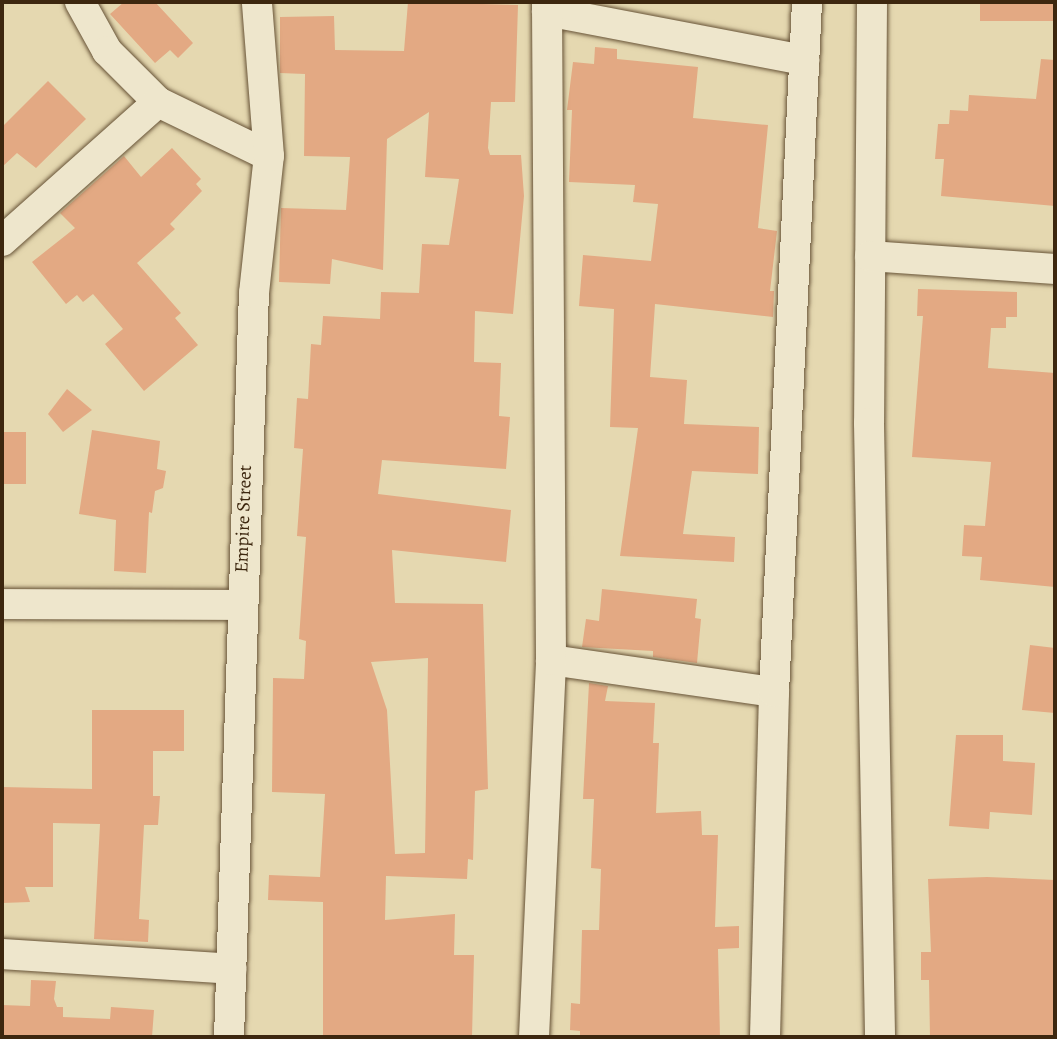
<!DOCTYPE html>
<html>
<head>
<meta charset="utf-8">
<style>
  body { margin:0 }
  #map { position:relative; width:1057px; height:1039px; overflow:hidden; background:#e5d8b0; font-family:Alegreya,serif }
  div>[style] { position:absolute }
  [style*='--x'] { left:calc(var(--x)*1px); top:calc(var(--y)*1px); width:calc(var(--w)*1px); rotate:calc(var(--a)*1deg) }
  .building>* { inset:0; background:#e3a983; transform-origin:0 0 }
  .roads { filter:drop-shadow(0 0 2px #675337) drop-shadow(0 0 2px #675337) }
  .minor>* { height:30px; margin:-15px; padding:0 15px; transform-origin:15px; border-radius:15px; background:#eee6cc }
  span { translate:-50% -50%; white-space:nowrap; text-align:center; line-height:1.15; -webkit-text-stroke:5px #eee6cc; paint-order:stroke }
  .street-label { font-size:19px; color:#3d270f }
  .frame { position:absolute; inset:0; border:4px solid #3d270f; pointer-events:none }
</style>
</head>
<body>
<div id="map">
  <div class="building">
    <i style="clip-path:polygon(124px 2px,155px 2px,193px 43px,178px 58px,170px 50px,155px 63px,110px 14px)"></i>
    <i style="clip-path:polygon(evenodd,408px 2px,518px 5px,515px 102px,491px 102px,488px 148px,490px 155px,521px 155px,524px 196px,513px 314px,475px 311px,474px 362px,501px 363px,499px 416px,510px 417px,506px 469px,382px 460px,378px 494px,511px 510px,506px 562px,392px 550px,395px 603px,483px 604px,488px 789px,475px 791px,473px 860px,468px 859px,467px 879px,386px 876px,385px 920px,455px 914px,454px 955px,474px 955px,472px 1037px,323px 1037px,323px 902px,268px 900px,269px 875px,320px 877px,325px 794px,272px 792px,273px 678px,304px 679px,306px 641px,299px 639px,306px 537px,297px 536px,303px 449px,294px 448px,297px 398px,308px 399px,311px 344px,321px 345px,323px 316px,380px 319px,381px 292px,419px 293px,422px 244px,449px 245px,459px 179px,425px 177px,429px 112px,387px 139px,383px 270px,332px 259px,330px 284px,279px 282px,281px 208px,346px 210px,350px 157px,304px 156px,305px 74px,280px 73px,280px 17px,334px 16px,335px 50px,404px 51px,408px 2px,428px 658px,425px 853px,395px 854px,387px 710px,371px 662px,428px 658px)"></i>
    <i style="left:980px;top:2px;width:75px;height:19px"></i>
    <i style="clip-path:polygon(595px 47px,617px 49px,617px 59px,698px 67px,693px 118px,768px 125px,758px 228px,777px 231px,770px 291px,774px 291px,773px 317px,655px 304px,650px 377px,687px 380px,684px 424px,759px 427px,758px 474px,692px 471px,683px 534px,735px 537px,734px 562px,620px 556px,638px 428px,610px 427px,614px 309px,579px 306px,583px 255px,651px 261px,658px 204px,633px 202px,635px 185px,569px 182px,572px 110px,567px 110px,573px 62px,594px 64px)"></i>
    <i style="clip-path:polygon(1041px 59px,1055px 60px,1055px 206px,941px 196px,944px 159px,935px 159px,938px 124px,949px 124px,950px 110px,968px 111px,969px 95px,1036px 99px)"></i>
    <i style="clip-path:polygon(48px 81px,86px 119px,36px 168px,17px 153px,2px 167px,2px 127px)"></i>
    <i style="clip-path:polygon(172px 148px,201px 179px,196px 184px,202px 191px,170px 224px,175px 229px,137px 263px,181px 313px,175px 318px,198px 345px,144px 391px,105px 344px,123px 329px,93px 294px,83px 302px,77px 295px,66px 304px,32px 262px,75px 228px,60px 213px,124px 156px,141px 177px)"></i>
    <i style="clip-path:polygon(918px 289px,1017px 292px,1017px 317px,1006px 317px,1006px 328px,991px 328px,988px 368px,1055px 373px,1055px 587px,980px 580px,982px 557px,962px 556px,964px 525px,985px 526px,991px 462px,912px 457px,923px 316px,917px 316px)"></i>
    <i style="clip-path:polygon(67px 389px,92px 410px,63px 432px,48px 414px)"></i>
    <i style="clip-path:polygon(92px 430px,160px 441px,157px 469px,166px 471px,163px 488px,155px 491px,152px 513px,149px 512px,146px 573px,114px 571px,116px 520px,79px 514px)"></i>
    <i style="left:2px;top:432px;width:24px;height:52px"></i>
    <i style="clip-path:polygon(602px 589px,697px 599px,695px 618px,701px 619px,697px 663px,653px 657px,653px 651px,582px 647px,586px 619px,599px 621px)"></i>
    <i style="clip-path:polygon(1030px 645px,1055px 648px,1055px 713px,1022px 710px)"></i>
    <i style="clip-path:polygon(589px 683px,608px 686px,605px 701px,655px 703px,653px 743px,659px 743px,656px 813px,701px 811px,702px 835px,718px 835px,715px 927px,739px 926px,739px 948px,718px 949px,720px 1037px,580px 1037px,580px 1031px,570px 1030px,571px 1003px,580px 1004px,582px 930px,599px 930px,601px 869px,591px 868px,594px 799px,583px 799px)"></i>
    <i style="clip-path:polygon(92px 710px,184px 710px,184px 751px,153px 751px,153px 796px,160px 796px,158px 825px,144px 825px,139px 919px,149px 920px,148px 942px,94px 939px,100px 824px,53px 823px,53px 887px,25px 887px,30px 902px,2px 903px,2px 787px,92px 789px)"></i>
    <i style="clip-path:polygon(956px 735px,1003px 735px,1003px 761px,1035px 763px,1032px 815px,990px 812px,989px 829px,949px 826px)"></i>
    <i style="clip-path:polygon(987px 877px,1055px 880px,1055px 1037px,930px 1037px,929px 980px,921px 980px,921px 952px,931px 952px,928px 879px)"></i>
    <i style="clip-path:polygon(31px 980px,56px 981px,54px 999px,57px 1007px,63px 1007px,63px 1017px,110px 1019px,111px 1007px,154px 1010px,152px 1037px,2px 1037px,2px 1005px,30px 1006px)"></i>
  </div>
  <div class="roads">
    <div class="minor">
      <i style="--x:80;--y:2;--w:56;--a:61.1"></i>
      <i style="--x:107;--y:51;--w:72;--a:45"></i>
      <i style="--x:158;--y:102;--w:123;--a:25.9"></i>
      <i style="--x:872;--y:2;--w:421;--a:90.4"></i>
      <i style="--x:869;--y:423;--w:614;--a:88.97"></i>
      <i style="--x:547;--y:11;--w:262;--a:10.8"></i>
      <i style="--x:2;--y:241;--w:209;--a:-41.7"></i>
      <i style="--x:870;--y:256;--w:185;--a:4"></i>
      <i style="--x:2;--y:604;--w:238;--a:0.2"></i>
      <i style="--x:551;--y:660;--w:225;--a:8.2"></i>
      <i style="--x:2;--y:954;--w:230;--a:3.7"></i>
      <i style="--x:229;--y:1037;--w:744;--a:-88.08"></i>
      <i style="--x:254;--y:293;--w:138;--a:-83.8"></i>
      <i style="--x:269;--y:156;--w:154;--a:-94.5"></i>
      <i style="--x:534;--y:1037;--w:377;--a:-87.4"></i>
      <i style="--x:551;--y:660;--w:658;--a:-90.35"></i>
      <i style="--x:765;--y:1037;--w:345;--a:-88.5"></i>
      <i style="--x:774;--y:692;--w:691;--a:-87.26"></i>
    </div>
  </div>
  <div class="street-label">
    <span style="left:244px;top:519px;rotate:-88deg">Empire Street</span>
  </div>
  <div class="frame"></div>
</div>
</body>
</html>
